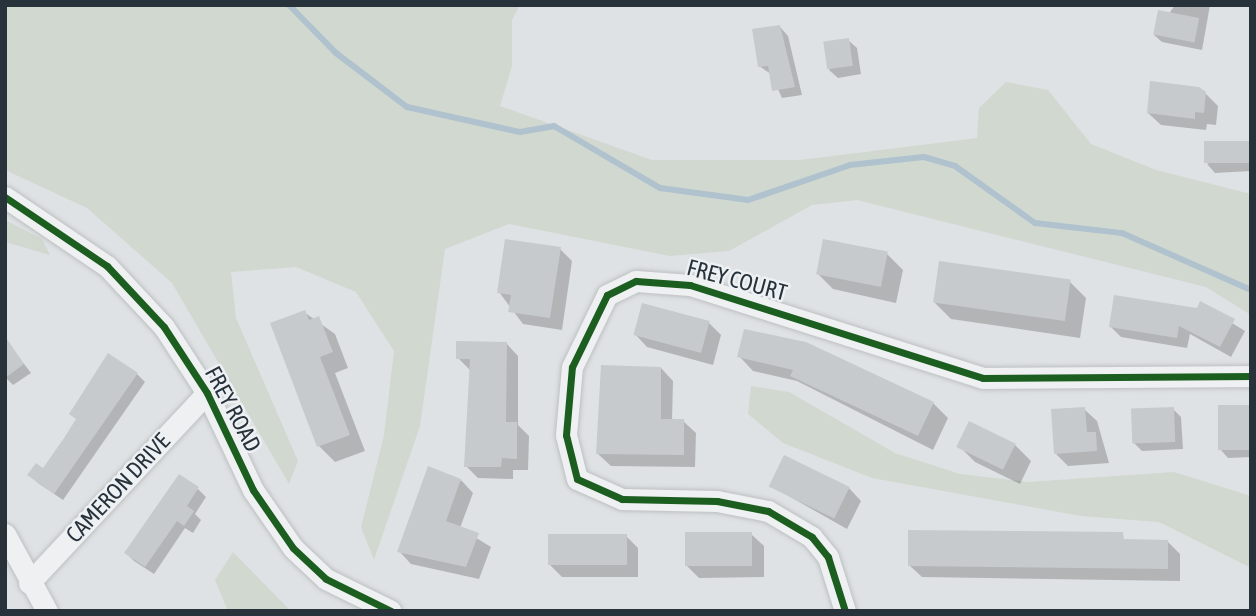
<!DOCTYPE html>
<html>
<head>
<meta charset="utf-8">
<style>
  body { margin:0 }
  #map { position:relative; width:1256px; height:616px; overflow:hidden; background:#dfe2e4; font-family:"Asap Condensed",sans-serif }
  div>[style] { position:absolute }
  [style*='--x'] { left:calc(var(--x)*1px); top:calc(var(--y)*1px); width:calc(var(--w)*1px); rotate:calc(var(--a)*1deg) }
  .green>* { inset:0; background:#d1d8d0 }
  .shadow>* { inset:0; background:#0003 }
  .stream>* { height:6px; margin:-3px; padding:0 3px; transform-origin:3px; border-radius:3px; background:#afc2cd }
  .building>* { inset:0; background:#c7cacc; transform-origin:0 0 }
  .roads { filter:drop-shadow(0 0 2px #bdc0c2) drop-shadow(0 0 2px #bdc0c2) }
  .minor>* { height:21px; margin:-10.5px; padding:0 10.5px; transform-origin:10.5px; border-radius:10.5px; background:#eff0f1 }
  .cycleway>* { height:7px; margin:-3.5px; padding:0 3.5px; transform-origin:3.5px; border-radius:3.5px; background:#1b5e20 }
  span { translate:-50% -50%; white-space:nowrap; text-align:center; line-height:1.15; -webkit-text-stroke:5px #edf1f4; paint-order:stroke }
  .street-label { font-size:23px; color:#28323b }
  .frame { position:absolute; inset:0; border:7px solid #28323b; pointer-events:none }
</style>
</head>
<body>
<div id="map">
  <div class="green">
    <i style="clip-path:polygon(5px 5px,520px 5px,512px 20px,512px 66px,500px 106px,652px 160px,800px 160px,977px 138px,979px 108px,1006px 82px,1048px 90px,1091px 144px,1156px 170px,1251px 194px,1251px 315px,1206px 287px,857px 200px,812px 205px,729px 251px,670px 256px,509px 224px,445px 249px,420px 426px,374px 560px,361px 527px,384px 435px,394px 351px,356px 292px,296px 267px,231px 272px,236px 318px,298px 461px,289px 484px,172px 283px,87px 208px,5px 170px)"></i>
    <i style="clip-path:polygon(5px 220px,42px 239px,50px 255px,5px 242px)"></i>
    <i style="clip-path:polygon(751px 386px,789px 392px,895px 453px,960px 474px,1028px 482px,1174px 472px,1251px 496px,1251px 568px,1159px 522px,1081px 516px,872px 478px,783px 443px,748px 414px)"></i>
    <i style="clip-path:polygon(233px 552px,289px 609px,291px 611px,228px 611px,215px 580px)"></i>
  </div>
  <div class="shadow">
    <i style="clip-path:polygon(1175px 5px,1210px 5px,1202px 50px,1162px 42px,1154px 35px)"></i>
    <i style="clip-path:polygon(780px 27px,788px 36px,802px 95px,782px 98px,771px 74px,759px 66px)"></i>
    <i style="clip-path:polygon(848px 40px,857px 48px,861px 74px,838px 78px,829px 70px)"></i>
    <i style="clip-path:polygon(1206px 94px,1218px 106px,1216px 125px,1207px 124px,1206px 130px,1161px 125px,1148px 113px)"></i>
    <i style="clip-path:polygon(1251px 142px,1251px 171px,1215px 173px,1207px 164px)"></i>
    <i style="clip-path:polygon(560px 249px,572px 261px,562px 330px,523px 324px,499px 292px)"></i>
    <i style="clip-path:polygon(887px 254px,903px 270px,896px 303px,833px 289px,817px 273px)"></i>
    <i style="clip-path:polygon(1070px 282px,1086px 298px,1080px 338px,951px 319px,935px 303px)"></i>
    <i style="clip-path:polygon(1201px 304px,1245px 331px,1231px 357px,1190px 334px,1187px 348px,1121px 337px,1111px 327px,1198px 310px)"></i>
    <i style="clip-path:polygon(304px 312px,335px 334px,348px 368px,335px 373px,365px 451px,335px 462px,319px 446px)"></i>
    <i style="clip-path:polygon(709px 323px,721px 335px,713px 365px,647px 347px,635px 334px)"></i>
    <i style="clip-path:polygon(5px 339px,31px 373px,13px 385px,5px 377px)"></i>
    <i style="clip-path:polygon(506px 343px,518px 356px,518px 425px,529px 436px,528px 470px,513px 470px,513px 479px,478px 478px,466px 466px,471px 371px,458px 358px)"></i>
    <i style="clip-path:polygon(806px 344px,933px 403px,948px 418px,933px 450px,797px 381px,753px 371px,739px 356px)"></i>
    <i style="clip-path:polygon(661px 368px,673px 381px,672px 421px,683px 421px,696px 433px,695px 467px,611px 466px,598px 454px)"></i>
    <i style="clip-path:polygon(137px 374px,145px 382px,63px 500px,38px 483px,30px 475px,43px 470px)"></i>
    <i style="clip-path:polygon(1251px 407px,1251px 457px,1228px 458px,1220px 449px)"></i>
    <i style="clip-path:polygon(1084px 409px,1097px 421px,1109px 463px,1068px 466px,1056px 454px)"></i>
    <i style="clip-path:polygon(1173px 409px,1181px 417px,1183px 449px,1142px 451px,1134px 443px)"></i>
    <i style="clip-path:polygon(1015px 445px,1031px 461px,1020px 484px,975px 462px,959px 446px)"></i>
    <i style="clip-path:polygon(461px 480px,473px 493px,460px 528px,491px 547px,479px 579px,411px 564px,399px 551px)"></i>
    <i style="clip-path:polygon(771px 486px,849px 488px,861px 501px,847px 529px)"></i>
    <i style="clip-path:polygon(198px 489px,206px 497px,195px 514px,201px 520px,193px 533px,185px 528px,154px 574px,134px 561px,126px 553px)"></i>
    <i style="clip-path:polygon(751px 534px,764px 546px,764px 577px,699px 578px,687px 566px)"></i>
    <i style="clip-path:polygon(626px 536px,638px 548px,638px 577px,562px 577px,550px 565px)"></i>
    <i style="clip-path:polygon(1168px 542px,1180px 554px,1180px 581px,922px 577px,909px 565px)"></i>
  </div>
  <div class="stream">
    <i style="--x:289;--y:5;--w:67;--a:45.6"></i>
    <i style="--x:336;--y:53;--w:89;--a:37.3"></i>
    <i style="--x:407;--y:107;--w:116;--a:12.5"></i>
    <i style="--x:520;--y:132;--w:35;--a:-10"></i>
    <i style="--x:554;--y:126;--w:123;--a:30.3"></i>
    <i style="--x:660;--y:188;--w:89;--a:7.8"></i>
    <i style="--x:748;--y:200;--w:108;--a:-18.9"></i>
    <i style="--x:850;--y:165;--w:74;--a:-6.2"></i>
    <i style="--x:924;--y:157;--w:32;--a:16"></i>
    <i style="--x:955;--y:166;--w:98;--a:35.5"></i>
    <i style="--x:1035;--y:223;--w:88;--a:6.6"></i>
    <i style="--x:1122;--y:233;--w:141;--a:23.8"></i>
  </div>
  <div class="building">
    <i style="left:1158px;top:10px;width:42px;height:25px;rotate:11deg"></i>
    <i style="clip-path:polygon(780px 25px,795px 87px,772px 91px,768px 66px,758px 67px,752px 29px)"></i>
    <i style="left:849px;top:38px;width:28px;height:26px;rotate:82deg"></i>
    <i style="clip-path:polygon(1150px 81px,1199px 87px,1206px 92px,1204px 113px,1195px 112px,1195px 119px,1147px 113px)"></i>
    <i style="left:1251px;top:141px;width:22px;height:47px;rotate:90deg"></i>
    <i style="clip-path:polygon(505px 239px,561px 247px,550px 318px,508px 312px,511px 295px,497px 293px)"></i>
    <i style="left:823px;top:239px;width:66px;height:36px;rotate:11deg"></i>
    <i style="left:939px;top:261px;width:133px;height:42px;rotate:8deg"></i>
    <i style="clip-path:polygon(1114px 295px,1197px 308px,1200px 301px,1235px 319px,1220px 347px,1179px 326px,1177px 338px,1109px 327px)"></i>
    <i style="left:642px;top:303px;width:70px;height:33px;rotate:15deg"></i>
    <i style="clip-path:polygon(305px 310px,309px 320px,319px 316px,333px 352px,320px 357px,350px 435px,317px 447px,270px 323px)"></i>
    <i style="clip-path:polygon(744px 329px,806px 342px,934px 402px,918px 436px,790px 376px,793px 370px,737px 357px)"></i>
    <i style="clip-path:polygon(5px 336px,24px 364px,5px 378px)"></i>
    <i style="clip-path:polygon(456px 341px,507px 342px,506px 422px,517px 422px,517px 459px,502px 458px,501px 467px,464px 467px,470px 359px,456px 359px)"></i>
    <i style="clip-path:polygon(108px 353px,138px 373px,54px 494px,27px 475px,36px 463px,43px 468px,64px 438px,76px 419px,69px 414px)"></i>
    <i style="clip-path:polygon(601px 365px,661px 367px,661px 419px,684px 419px,684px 455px,596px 454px)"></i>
    <i style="left:1251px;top:405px;width:45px;height:33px;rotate:90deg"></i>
    <i style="clip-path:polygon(1085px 407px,1087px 432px,1096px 432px,1097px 451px,1054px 454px,1051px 409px)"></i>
    <i style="left:1174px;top:407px;width:35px;height:43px;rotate:88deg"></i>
    <i style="left:969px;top:421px;width:52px;height:29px;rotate:26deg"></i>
    <i style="left:784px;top:455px;width:73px;height:35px;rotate:26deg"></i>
    <i style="clip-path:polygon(428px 466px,461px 479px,446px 521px,479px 533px,466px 567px,397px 552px)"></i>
    <i style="clip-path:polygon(179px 474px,199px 487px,187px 506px,194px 511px,184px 526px,177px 521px,145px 567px,124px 553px)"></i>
    <i style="clip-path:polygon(908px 530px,1123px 532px,1124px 539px,1168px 540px,1168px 569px,908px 566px)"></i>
    <i style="left:752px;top:532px;width:34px;height:67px;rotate:90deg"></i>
    <i style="left:548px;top:534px;width:79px;height:31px"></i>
  </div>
  <div class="roads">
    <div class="minor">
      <i style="--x:5;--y:197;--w:123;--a:34.1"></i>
      <i style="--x:107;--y:266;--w:83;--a:46.9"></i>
      <i style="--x:164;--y:327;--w:79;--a:56.9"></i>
      <i style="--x:207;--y:393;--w:107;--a:64.6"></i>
      <i style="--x:253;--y:490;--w:70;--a:55.4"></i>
      <i style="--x:293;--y:548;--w:45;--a:43.2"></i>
      <i style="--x:326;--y:579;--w:72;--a:26.2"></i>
      <i style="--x:5;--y:534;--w:88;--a:61.4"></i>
      <i style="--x:29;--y:583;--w:260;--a:-46.9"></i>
      <i style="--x:845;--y:611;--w:57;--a:-107.5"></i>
      <i style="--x:828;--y:557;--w:26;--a:-129"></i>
      <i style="--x:812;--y:537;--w:51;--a:-149.4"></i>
      <i style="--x:768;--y:511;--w:52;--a:-168.9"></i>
      <i style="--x:717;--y:501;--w:95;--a:-178.8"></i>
      <i style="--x:622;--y:499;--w:49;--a:-156"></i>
      <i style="--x:577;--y:479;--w:45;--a:-104"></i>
      <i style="--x:566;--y:435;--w:68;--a:-85"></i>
      <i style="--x:572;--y:367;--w:80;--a:-64.1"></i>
      <i style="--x:607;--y:295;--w:32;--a:-26"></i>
      <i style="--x:636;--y:281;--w:54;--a:4.2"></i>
      <i style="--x:690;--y:285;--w:307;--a:17.6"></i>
      <i style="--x:983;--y:378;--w:268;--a:-0.4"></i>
    </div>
  </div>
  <div class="cycleway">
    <i style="--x:5;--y:197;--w:123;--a:34.1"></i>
    <i style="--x:107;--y:266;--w:83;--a:46.9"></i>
    <i style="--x:164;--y:327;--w:79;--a:56.9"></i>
    <i style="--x:207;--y:393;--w:107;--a:64.6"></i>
    <i style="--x:253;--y:490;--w:70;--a:55.4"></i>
    <i style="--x:293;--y:548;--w:45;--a:43.2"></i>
    <i style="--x:326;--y:579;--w:72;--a:26.2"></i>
    <i style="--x:845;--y:611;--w:57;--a:-107.5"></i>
    <i style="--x:828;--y:557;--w:26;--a:-129"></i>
    <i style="--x:812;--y:537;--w:51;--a:-149.4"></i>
    <i style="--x:768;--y:511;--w:52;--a:-168.9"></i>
    <i style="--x:717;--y:501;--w:95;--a:-178.8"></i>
    <i style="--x:622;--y:499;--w:49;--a:-156"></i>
    <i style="--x:577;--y:479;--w:45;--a:-104"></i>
    <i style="--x:566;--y:435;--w:68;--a:-85"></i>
    <i style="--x:572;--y:367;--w:80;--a:-64.1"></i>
    <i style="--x:607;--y:295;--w:32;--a:-26"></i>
    <i style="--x:636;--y:281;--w:54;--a:4.2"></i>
    <i style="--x:690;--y:285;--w:307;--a:17.6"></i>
    <i style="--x:983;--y:378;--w:268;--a:-0.4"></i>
  </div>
  <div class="street-label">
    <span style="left:737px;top:280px;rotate:15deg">FREY COURT</span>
    <span style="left:233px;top:409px;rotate:62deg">FREY ROAD</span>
    <span style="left:118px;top:488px;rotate:-47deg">CAMERON DRIVE</span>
  </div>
  <div class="frame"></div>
</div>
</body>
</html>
